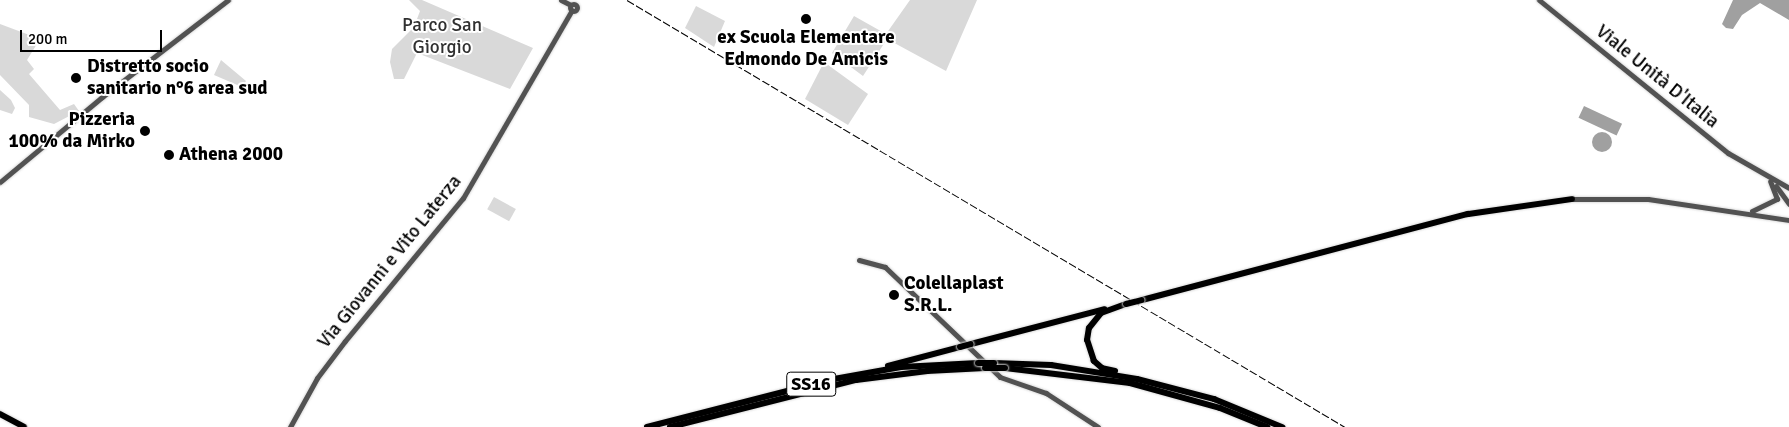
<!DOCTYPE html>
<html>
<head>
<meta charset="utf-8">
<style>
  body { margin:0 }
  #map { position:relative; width:1789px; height:427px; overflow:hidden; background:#fff; font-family:Signika,sans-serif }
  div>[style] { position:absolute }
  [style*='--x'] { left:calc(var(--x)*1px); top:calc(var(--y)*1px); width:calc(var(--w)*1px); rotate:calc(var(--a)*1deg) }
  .green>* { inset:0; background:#d9d9d9; transform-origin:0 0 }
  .water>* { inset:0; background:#a0a0a0; transform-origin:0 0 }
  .round { border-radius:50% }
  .roads { filter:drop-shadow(0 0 1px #dbdbdb) drop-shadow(0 0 1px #dbdbdb) }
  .tertiary>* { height:5px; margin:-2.5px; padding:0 2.5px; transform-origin:2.5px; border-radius:2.5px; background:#525252 }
  .tertiary>.ring { margin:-2.5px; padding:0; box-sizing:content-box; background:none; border:5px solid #525252; border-radius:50% }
  .trunk>* { height:6px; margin:-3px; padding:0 3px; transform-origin:3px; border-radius:3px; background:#000 }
  .rail>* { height:1px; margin-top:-0.5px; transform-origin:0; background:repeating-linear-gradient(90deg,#000 0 8px,transparent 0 10.5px) }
  .bridges { filter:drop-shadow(0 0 1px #dbdbdb) drop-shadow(0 0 1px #dbdbdb) }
  .trunk-bridge>* { height:6px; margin:-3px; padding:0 3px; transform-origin:3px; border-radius:3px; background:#000 }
  .dots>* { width:14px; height:14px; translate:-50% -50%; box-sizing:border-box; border:2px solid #fff; border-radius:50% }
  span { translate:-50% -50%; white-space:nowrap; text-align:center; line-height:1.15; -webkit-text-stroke:4px #fff; paint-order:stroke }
  .shield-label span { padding:1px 4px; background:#fff; border:1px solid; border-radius:4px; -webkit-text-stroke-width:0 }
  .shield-label { font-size:18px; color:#000; font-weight:700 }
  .park-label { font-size:19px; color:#303030 }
  .poi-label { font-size:19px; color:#000; font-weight:700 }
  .left { translate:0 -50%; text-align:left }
  .right { translate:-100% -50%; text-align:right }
  .street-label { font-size:19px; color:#000 }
  .scale { position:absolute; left:20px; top:30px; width:142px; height:22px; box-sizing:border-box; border:2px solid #000; border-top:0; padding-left:6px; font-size:15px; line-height:18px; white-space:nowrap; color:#000; -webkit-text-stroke:4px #fff; paint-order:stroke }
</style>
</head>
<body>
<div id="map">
  <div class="green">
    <i style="clip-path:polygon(409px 0,422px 0,533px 48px,510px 89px,417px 53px,404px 79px,394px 79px,390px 62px,392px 49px,414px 27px,420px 11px)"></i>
    <i style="clip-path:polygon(910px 0,977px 0,946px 71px,887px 39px,863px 76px,832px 53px,854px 16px,886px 34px)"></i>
    <i style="clip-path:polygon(696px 6px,725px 21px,714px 47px,685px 28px)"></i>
    <i style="clip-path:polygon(0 24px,40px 39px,27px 60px,34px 69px,29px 74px,60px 110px,74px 104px,79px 111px,54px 124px,29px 117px,29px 105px,0 75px)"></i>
    <i style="clip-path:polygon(221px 60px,246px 81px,242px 87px,214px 75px)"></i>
    <i style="clip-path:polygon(824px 62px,868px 94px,848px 125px,805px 99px)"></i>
    <i style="clip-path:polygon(0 90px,11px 100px,15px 108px,12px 114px,0 110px)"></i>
    <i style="left:494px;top:197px;width:25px;height:14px;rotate:29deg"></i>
  </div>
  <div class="water">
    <i style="clip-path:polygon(1733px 0,1789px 0,1789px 20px,1760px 3px,1742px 15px,1733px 29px,1726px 28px,1722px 24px)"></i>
    <i style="left:1584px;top:106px;width:42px;height:13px;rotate:25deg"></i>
    <i class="round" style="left:1592px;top:132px;width:20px;height:20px"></i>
  </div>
  <div class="roads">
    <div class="tertiary">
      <i style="--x:561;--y:0;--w:11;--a:27"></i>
      <i style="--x:1539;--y:0;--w:243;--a:39"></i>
      <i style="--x:1728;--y:153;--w:70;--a:29.8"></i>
      <i class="ring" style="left:570.5px;top:4.5px;width:2px;height:2px"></i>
      <i style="--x:0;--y:182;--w:133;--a:-39.8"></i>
      <i style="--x:102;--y:97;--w:159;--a:-37.6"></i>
      <i style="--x:1776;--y:186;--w:22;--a:54"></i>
      <i style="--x:1572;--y:199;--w:76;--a:0"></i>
      <i style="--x:1648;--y:199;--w:143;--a:8.5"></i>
      <i style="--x:1752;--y:211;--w:28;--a:-26"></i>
      <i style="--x:1777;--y:199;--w:19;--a:-111"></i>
      <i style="--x:859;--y:260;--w:27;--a:15"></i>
      <i style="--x:885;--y:267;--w:159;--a:43.7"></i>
      <i style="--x:1000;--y:377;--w:49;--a:19.2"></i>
      <i style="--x:1046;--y:393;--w:62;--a:33.2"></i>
      <i style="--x:290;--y:427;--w:56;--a:-61.1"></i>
      <i style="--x:317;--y:378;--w:46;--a:-52.9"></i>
      <i style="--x:345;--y:341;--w:185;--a:-50.5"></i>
      <i style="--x:463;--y:198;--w:217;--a:-59.9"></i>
    </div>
    <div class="trunk">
      <i style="--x:1142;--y:300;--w:337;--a:-14.8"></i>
      <i style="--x:1468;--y:214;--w:105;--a:-8.2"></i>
      <i style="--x:971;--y:344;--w:138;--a:-14.6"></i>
      <i style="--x:994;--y:363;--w:57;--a:2"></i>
      <i style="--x:1051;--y:365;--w:87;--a:9.2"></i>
      <i style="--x:1137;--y:379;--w:80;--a:14.6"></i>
      <i style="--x:1214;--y:399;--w:74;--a:22.4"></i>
      <i style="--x:888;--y:366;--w:74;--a:-14.8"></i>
      <i style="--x:1005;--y:368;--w:126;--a:6.8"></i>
      <i style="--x:1130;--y:383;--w:93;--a:15.5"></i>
      <i style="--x:1220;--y:408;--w:51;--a:22"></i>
      <i style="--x:1115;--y:371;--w:13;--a:-167"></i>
      <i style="--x:1102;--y:368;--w:11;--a:-139"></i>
      <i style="--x:1094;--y:361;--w:22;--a:-108"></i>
      <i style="--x:1087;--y:340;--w:12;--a:-81"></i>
      <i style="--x:1089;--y:328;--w:19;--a:-51"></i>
      <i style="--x:1101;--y:313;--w:27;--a:-20"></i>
      <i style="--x:0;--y:414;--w:27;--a:28"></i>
      <i style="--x:647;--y:427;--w:193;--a:-14.4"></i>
      <i style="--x:834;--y:379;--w:68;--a:-10.2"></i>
      <i style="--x:901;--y:367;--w:77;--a:-3"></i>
      <i style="--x:670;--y:427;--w:192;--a:-14.2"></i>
      <i style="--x:856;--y:380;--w:72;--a:-7.2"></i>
      <i style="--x:927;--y:371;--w:58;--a:-3"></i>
    </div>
  </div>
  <div class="rail">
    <i style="--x:627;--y:0;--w:835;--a:30.74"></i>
  </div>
  <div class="bridges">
    <div class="trunk-bridge">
      <i style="--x:1126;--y:304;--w:16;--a:-14"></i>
      <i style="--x:960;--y:347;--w:11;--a:-15"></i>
      <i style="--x:978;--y:363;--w:16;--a:0"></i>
      <i style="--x:985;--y:368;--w:20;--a:0"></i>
    </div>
  </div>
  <div class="dots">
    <i style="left:806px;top:19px;background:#000"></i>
    <i style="left:76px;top:78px;background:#000"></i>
    <i style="left:145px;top:131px;background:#000"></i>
    <i style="left:169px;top:155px;background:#000"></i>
    <i style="left:894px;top:295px;background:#000"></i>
  </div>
  <div class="shield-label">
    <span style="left:811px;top:384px">SS16</span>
  </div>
  <div class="park-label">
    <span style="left:442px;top:37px">Parco San<br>Giorgio</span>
  </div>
  <div class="poi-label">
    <span style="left:806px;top:49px">ex Scuola Elementare<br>Edmondo De Amicis</span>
    <span class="left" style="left:87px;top:78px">Distretto socio<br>sanitario n°6 area sud</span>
    <span class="right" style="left:135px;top:131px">Pizzeria<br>100% da Mirko</span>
    <span class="left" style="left:179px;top:155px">Athena 2000</span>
    <span class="left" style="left:904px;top:295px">Colellaplast<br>S.R.L.</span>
  </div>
  <div class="street-label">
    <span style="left:1657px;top:77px;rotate:39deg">Viale Unità D'Italia</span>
    <span style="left:390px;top:262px;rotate:-51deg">Via Giovanni e Vito Laterza</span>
  </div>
  <div class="scale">200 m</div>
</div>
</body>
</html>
